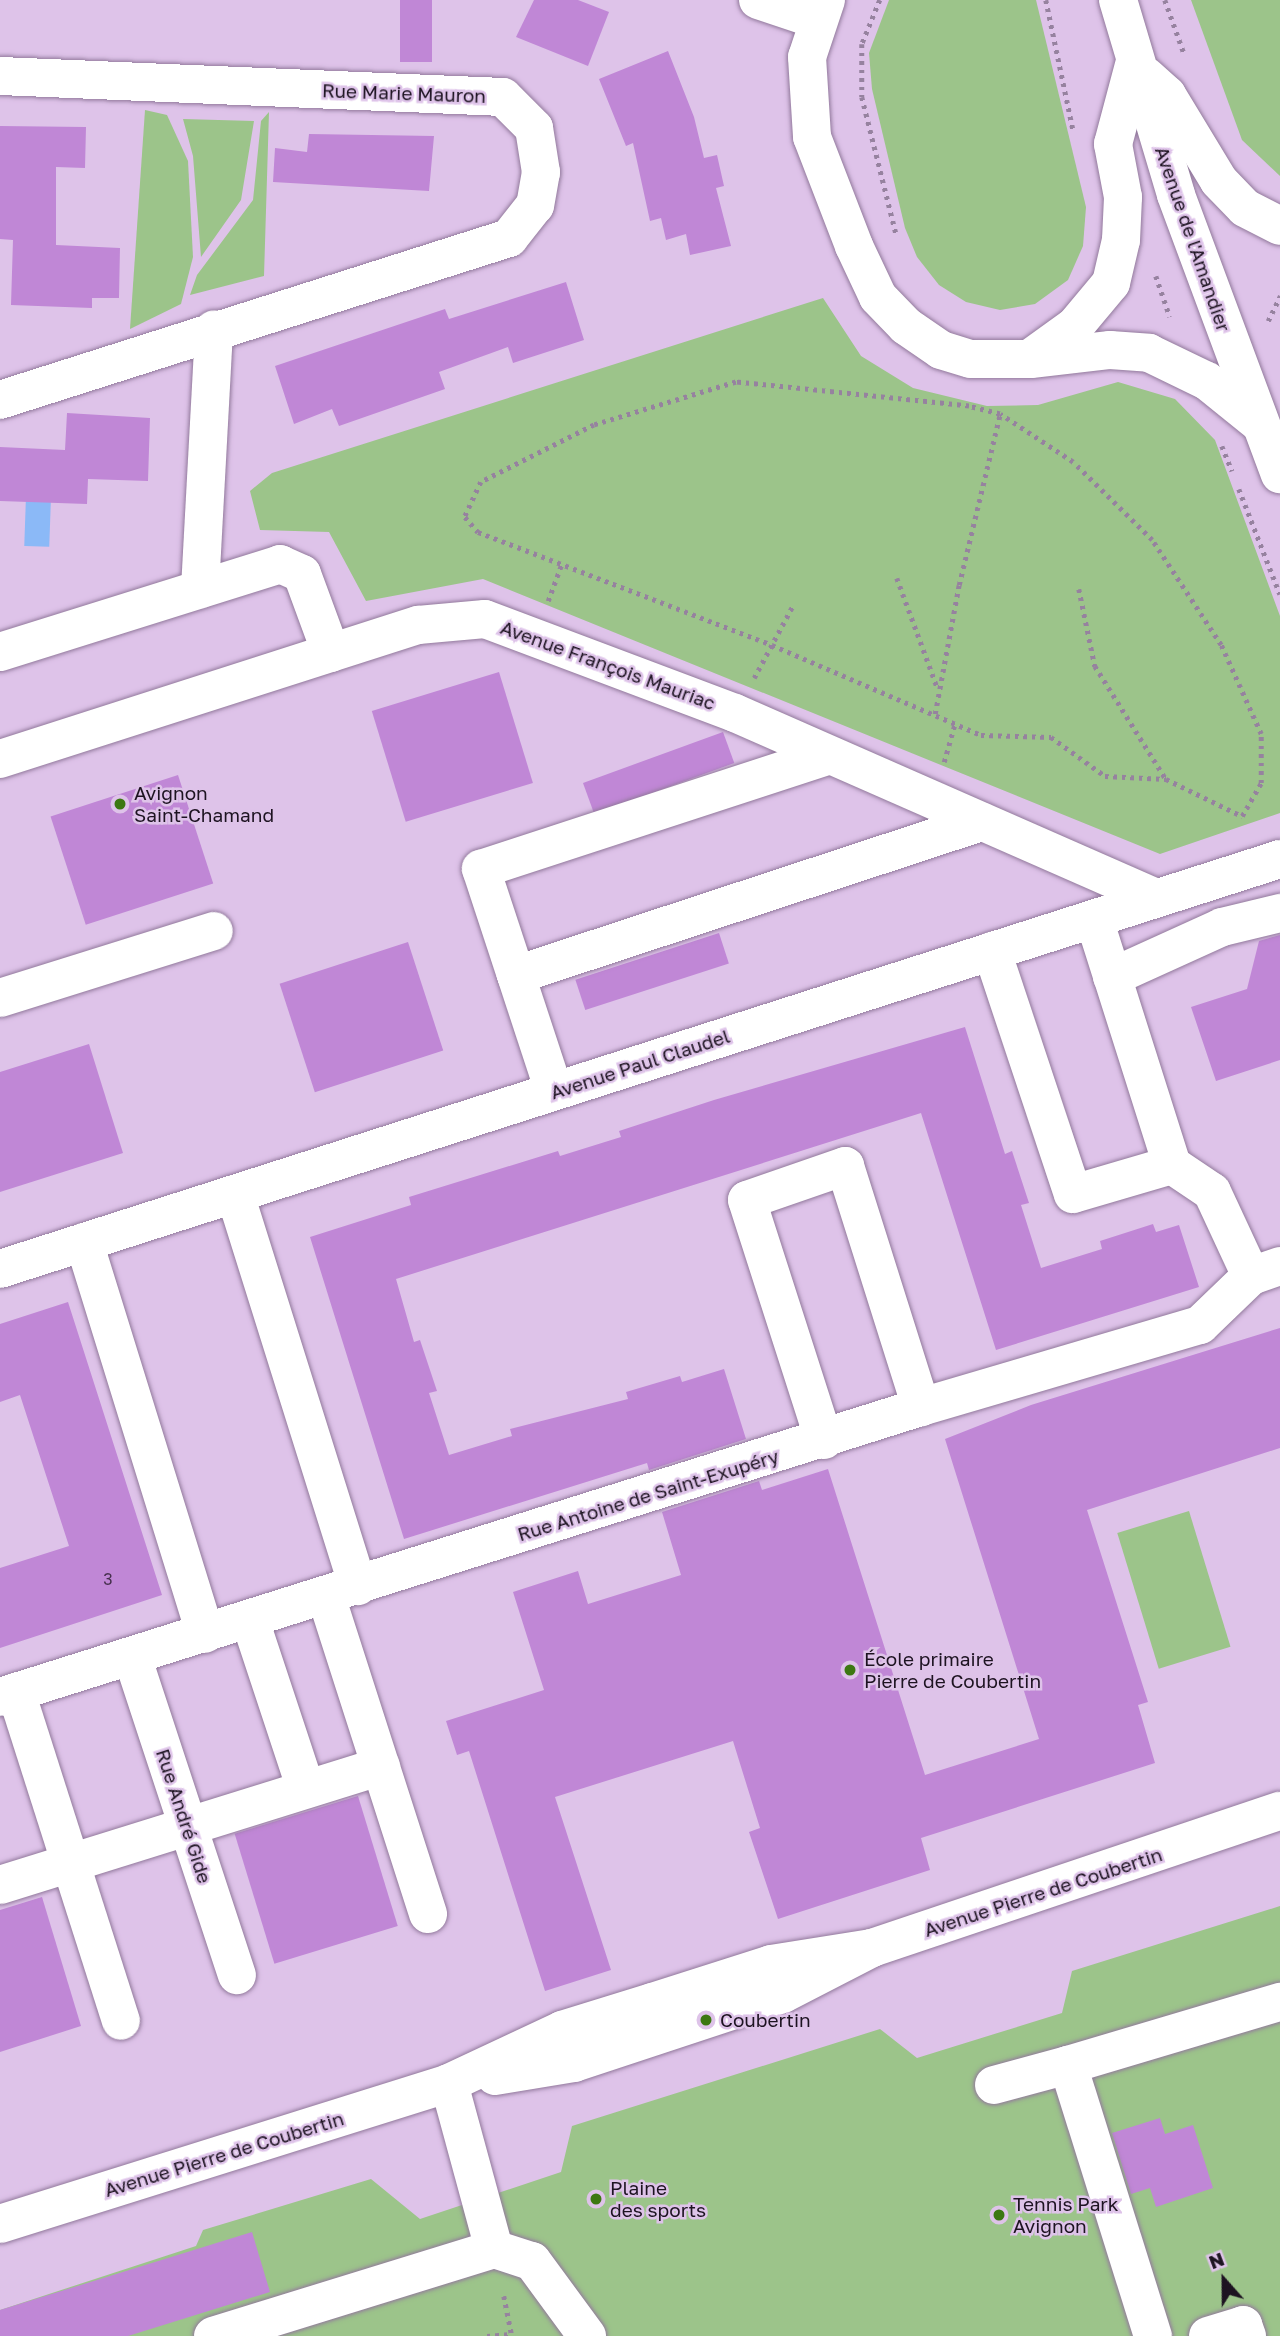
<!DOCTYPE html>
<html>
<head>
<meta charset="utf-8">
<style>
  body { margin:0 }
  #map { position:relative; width:1280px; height:2336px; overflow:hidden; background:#dec3e9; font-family:"Golos Text",sans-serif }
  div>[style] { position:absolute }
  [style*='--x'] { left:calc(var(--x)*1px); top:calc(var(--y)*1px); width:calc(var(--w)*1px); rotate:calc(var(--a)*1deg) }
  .green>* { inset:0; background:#9cc48a; transform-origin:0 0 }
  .water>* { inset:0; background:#8bb9f7; transform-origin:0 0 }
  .building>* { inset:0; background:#c087d6; transform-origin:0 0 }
  .path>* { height:4.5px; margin-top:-2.25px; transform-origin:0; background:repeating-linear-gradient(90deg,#96829f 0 3.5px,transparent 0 8.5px) }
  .roads { filter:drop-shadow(0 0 2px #92799c) drop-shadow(0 0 2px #92799c) }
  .minor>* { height:38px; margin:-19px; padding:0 19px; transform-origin:19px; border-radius:19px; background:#fff }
  .major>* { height:38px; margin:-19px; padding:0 19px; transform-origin:19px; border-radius:19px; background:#fff }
  .dots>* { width:19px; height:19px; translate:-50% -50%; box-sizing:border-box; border:4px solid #dec3e9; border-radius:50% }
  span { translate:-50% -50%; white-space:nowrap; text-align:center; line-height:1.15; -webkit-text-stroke:5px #dec3e9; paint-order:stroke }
  .number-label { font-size:16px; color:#46304e }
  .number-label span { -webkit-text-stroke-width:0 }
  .street-label { font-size:19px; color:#1d1321 }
  .poi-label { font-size:19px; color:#1d1321 }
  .left { translate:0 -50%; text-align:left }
  .north { position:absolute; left:1189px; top:2245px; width:70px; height:70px; -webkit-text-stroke:5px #dec3e9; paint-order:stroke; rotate:339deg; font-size:19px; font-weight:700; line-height:28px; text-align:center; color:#1d1321 }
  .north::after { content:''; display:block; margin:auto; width:24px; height:32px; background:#1d1321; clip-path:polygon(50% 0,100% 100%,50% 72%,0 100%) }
</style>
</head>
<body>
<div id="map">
  <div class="green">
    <i style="clip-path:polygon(889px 0,1036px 0,1086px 207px,1083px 246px,1068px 280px,1035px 304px,1000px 310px,966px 302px,939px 285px,917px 257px,905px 228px,872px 89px,869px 53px)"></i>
    <i style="clip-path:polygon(1191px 0,1280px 0,1280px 176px,1242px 140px)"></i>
    <i style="clip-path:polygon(145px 110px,167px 115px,188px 161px,193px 257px,181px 304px,130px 329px)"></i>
    <i style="clip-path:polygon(269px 112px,264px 276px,190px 295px,197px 275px,253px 200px,261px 121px)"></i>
    <i style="clip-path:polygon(183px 119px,254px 121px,241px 200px,201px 257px,193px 156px)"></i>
    <i style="clip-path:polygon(823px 298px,861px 356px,913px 388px,987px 406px,1038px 405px,1118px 382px,1175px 399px,1215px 440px,1280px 616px,1280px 813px,1160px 854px,483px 579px,366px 601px,329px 532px,260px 530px,250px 491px,272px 473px)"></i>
    <i style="left:1189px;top:1511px;width:142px;height:75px;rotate:73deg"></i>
    <i style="clip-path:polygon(1280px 1906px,1280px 2336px,0 2336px,0 2310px,196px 2246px,203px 2230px,371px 2179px,420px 2219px,561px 2172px,572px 2126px,880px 2029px,917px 2058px,1062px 2013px,1072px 1971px)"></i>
  </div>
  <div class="water">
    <i style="left:26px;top:496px;width:25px;height:50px;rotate:2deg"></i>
  </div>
  <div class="building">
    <i style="left:400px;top:0;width:32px;height:62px"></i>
    <i style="clip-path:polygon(534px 0,578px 0,609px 12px,588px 66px,516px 37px)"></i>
    <i style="clip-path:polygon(668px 51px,694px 117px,704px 158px,717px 155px,724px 186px,716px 188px,731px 246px,690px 255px,686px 234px,666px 240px,661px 218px,650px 221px,633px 143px,626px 146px,599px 79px)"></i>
    <i style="clip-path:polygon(0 126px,86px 127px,85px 168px,56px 167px,56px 245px,120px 248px,119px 298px,92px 298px,92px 308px,11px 305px,13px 240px,0 239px)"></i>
    <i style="clip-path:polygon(309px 134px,434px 136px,429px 191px,273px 182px,275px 148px,307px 152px)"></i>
    <i style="clip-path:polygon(566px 282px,584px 340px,513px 363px,508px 347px,439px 372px,445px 389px,339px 426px,332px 409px,294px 424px,275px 366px,445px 309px,449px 319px)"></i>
    <i style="clip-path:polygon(67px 413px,150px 418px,148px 481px,88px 479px,87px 504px,0 501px,0 447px,65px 450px)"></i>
    <i style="left:499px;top:672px;width:116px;height:133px;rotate:73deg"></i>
    <i style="left:723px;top:732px;width:33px;height:149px;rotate:70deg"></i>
    <i style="left:178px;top:775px;width:114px;height:134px;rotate:72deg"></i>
    <i style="left:719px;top:933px;width:32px;height:151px;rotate:72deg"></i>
    <i style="clip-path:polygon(1280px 935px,1280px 1060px,1216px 1081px,1191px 1007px,1247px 989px,1259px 941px)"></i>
    <i style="left:408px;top:942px;width:114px;height:135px;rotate:72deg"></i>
    <i style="clip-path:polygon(965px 1027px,1005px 1154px,1012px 1151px,1029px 1203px,1021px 1205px,1041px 1268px,1102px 1249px,1100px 1241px,1153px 1224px,1156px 1232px,1179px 1225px,1199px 1287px,996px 1350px,921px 1113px,396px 1279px,414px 1342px,420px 1340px,437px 1391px,429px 1393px,449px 1455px,512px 1436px,510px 1429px,628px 1399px,626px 1392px,680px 1376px,682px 1382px,724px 1369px,746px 1439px,649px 1470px,647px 1463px,404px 1539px,310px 1237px,411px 1205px,409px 1197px,558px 1151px,560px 1156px,621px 1137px,619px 1131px,714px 1100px)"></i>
    <i style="clip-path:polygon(89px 1044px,123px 1153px,0 1192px,0 1072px)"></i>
    <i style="clip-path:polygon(68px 1302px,162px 1595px,0 1648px,0 1568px,69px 1546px,20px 1395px,0 1402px,0 1324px)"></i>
    <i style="clip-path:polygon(1280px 1328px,1280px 1448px,1087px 1510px,1148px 1702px,1138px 1705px,1155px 1763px,921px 1838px,930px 1870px,778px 1919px,749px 1832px,760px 1828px,733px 1741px,555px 1797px,611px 1970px,545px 1991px,469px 1751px,457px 1755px,446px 1721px,544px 1690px,513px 1592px,578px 1571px,588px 1604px,681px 1575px,662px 1512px,759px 1481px,762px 1490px,828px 1469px,925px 1775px,1039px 1739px,945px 1439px,1031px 1405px)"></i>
    <i style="left:358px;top:1796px;width:136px;height:129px;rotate:73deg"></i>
    <i style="clip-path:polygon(42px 1897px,81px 2026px,0 2052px,0 1910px)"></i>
    <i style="clip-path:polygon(1160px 2118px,1165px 2134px,1193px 2125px,1213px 2188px,1156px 2207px,1150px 2188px,1131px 2194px,1112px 2133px)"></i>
    <i style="clip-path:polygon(252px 2232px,270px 2292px,128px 2336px,0 2336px,0 2310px)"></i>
  </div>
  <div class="path">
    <i style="--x:880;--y:0;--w:48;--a:112.2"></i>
    <i style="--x:862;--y:44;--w:53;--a:90"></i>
    <i style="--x:862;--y:97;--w:140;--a:76"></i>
    <i style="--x:1046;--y:0;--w:132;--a:78.2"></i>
    <i style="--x:1165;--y:0;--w:56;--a:70.3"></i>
    <i style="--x:1156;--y:276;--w:43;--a:71.1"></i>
    <i style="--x:1268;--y:321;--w:28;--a:-64"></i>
    <i style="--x:1222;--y:446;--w:27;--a:68"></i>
    <i style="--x:1239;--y:489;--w:113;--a:68.7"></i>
    <i style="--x:897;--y:578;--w:116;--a:69.8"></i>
    <i style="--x:1079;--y:589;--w:79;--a:78.3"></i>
    <i style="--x:1095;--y:666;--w:133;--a:57.9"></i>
    <i style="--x:1166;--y:779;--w:85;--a:26"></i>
    <i style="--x:1242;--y:816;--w:38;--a:-60"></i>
    <i style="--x:1261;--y:783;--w:49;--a:-90"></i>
    <i style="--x:1261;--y:734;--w:98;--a:-114.2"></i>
    <i style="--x:1221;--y:645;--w:126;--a:-123.3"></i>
    <i style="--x:1152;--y:540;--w:111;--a:-135.4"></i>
    <i style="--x:1073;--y:462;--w:87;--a:-146.7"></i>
    <i style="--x:1000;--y:414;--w:32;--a:-166"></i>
    <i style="--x:969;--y:406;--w:234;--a:-174.1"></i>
    <i style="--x:736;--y:382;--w:148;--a:163.2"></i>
    <i style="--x:594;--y:425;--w:127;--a:153.2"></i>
    <i style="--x:481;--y:482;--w:38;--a:115"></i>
    <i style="--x:465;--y:517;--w:20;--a:49"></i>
    <i style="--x:478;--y:532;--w:315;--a:21"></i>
    <i style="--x:772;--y:645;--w:228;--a:23.3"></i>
    <i style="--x:981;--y:735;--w:70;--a:1.6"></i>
    <i style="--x:1051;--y:737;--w:67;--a:35.8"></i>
    <i style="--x:1105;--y:776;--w:61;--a:2.8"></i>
    <i style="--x:548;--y:601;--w:40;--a:-69.8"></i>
    <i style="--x:754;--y:678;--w:81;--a:-61.8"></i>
    <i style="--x:935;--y:714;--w:131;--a:-79.5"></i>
    <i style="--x:959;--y:585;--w:176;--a:-76.5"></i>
    <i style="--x:944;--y:762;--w:41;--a:-74.2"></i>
    <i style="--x:504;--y:2296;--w:41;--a:78.7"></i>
    <i style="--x:487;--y:2336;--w:24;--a:-5"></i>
  </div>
  <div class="roads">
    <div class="minor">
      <i style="--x:758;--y:0;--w:63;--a:18.4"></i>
      <i style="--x:0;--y:76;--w:503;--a:2.39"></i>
      <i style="--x:503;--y:97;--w:44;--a:45"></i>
      <i style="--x:534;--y:128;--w:45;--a:81"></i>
      <i style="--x:541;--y:172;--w:34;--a:100"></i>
      <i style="--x:535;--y:205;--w:42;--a:128.2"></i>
      <i style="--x:509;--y:238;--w:534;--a:162.35"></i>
      <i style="--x:200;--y:589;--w:260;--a:-86.9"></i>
      <i style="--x:0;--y:652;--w:294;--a:-17.4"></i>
      <i style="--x:280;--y:564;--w:24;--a:24"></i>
      <i style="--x:302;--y:574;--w:84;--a:69.8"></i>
      <i style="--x:0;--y:759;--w:439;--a:-17.8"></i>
      <i style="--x:418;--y:625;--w:67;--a:-5.1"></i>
      <i style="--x:485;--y:619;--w:267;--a:20.6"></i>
      <i style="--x:735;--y:713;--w:460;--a:23.7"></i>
      <i style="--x:992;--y:951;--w:256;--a:71.6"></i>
      <i style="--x:1073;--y:1194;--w:103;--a:-16.3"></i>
      <i style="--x:1172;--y:1165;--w:258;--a:-107.6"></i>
      <i style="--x:516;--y:975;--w:490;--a:-18.2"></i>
      <i style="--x:1112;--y:977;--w:121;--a:-24.4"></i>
      <i style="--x:1222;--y:927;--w:60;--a:-13.6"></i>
      <i style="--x:0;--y:998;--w:224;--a:-17.4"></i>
      <i style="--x:554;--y:1091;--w:234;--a:-108.2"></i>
      <i style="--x:481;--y:869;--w:363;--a:-18.1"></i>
      <i style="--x:1172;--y:1165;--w:48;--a:34"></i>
      <i style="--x:1212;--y:1192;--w:93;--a:65.1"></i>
      <i style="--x:235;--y:1194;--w:411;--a:72.6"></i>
      <i style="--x:84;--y:1242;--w:410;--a:72.8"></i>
      <i style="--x:0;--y:1269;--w:1344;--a:-17.76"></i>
      <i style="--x:824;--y:1440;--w:252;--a:-107.8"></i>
      <i style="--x:747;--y:1200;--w:104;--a:-19.1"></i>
      <i style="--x:845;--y:1166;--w:253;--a:72.5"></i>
      <i style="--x:326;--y:1596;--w:334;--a:72.2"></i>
      <i style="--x:250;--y:1620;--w:178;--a:71.7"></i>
      <i style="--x:132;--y:1656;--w:336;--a:71.8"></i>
      <i style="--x:16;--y:1692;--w:345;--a:72.3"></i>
      <i style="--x:0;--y:1697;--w:966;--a:-17.48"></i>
      <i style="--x:921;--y:1407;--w:291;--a:-16.4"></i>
      <i style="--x:1200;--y:1325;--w:71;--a:-43.9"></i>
      <i style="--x:1251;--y:1276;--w:31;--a:-19"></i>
      <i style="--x:0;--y:1885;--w:399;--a:-17.3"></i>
      <i style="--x:1068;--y:2065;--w:221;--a:-16.6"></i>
      <i style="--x:495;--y:2076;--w:80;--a:-9.3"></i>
      <i style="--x:574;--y:2063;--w:220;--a:-18.3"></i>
      <i style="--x:783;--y:1994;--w:100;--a:-27.3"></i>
      <i style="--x:872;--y:1948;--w:430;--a:-18.6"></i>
      <i style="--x:994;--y:2085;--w:77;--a:-15.1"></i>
      <i style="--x:1068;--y:2065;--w:284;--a:72.6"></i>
      <i style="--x:0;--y:2224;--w:471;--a:-17.4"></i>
      <i style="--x:449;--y:2083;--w:125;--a:-25.1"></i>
      <i style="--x:562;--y:2030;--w:94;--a:-17.3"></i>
      <i style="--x:652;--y:2002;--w:125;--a:-17.7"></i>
      <i style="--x:771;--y:1964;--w:102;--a:-9"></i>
      <i style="--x:494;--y:2249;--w:40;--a:18"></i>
      <i style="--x:532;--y:2261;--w:93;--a:53.7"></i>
      <i style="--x:213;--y:2336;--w:294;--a:-17.2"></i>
      <i style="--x:494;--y:2249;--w:172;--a:-105.2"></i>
      <i style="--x:1208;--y:2336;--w:37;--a:-17"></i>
      <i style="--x:1243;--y:2325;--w:12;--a:70"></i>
    </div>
    <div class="major">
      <i style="--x:826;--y:0;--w:60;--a:108.4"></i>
      <i style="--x:807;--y:57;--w:80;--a:86.4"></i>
      <i style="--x:812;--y:137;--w:117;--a:68.9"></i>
      <i style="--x:854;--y:246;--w:56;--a:64.8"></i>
      <i style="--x:878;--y:297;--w:40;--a:46"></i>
      <i style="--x:906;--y:326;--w:42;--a:34.4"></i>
      <i style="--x:941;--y:350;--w:31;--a:17"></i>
      <i style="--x:971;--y:359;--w:60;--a:0"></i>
      <i style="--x:1031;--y:359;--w:80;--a:-6.5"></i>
      <i style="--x:1110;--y:350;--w:39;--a:4"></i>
      <i style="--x:1149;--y:353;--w:64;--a:25.8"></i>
      <i style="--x:1207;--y:381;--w:67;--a:38.9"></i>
      <i style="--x:1118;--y:0;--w:203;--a:73.4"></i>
      <i style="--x:1176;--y:195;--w:298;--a:69.6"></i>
      <i style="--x:1147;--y:77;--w:27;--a:42"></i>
      <i style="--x:1167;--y:95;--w:100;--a:58.8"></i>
      <i style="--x:1219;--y:181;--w:37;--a:46"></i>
      <i style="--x:1245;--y:208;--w:39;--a:27"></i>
      <i style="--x:1032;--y:357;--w:53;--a:-35.8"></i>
      <i style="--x:1075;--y:326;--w:56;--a:-50.1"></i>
      <i style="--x:1111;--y:283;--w:44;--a:-76.9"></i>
      <i style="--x:1121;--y:240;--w:43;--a:-87.3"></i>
      <i style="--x:1123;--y:197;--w:54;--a:-100.7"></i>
      <i style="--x:1113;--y:144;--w:82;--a:-75.1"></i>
    </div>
  </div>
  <div class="dots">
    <i style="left:120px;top:804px;background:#3c7812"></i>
    <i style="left:850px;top:1670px;background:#3c7812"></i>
    <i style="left:706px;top:2020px;background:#3c7812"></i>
    <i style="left:596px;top:2199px;background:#3c7812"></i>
    <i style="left:999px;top:2215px;background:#3c7812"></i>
  </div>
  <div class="number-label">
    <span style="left:108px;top:1579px">3</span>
  </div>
  <div class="street-label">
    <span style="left:404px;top:93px;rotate:2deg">Rue Marie Mauron</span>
    <span style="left:1193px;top:239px;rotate:71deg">Avenue de l'Amandier</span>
    <span style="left:608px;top:665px;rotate:20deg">Avenue François Mauriac</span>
    <span style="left:640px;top:1064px;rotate:-18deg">Avenue Paul Claudel</span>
    <span style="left:648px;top:1495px;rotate:-17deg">Rue Antoine de Saint-Exupéry</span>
    <span style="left:184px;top:1816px;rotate:72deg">Rue André Gide</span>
    <span style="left:1043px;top:1892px;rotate:-18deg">Avenue Pierre de Coubertin</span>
    <span style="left:224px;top:2154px;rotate:-17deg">Avenue Pierre de Coubertin</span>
  </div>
  <div class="poi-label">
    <span class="left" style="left:134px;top:804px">Avignon<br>Saint-Chamand</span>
    <span class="left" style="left:864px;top:1670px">École primaire<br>Pierre de Coubertin</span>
    <span class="left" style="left:720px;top:2020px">Coubertin</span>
    <span class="left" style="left:610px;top:2199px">Plaine<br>des sports</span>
    <span class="left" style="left:1013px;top:2215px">Tennis Park<br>Avignon</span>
  </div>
  <div class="north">N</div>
</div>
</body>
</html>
